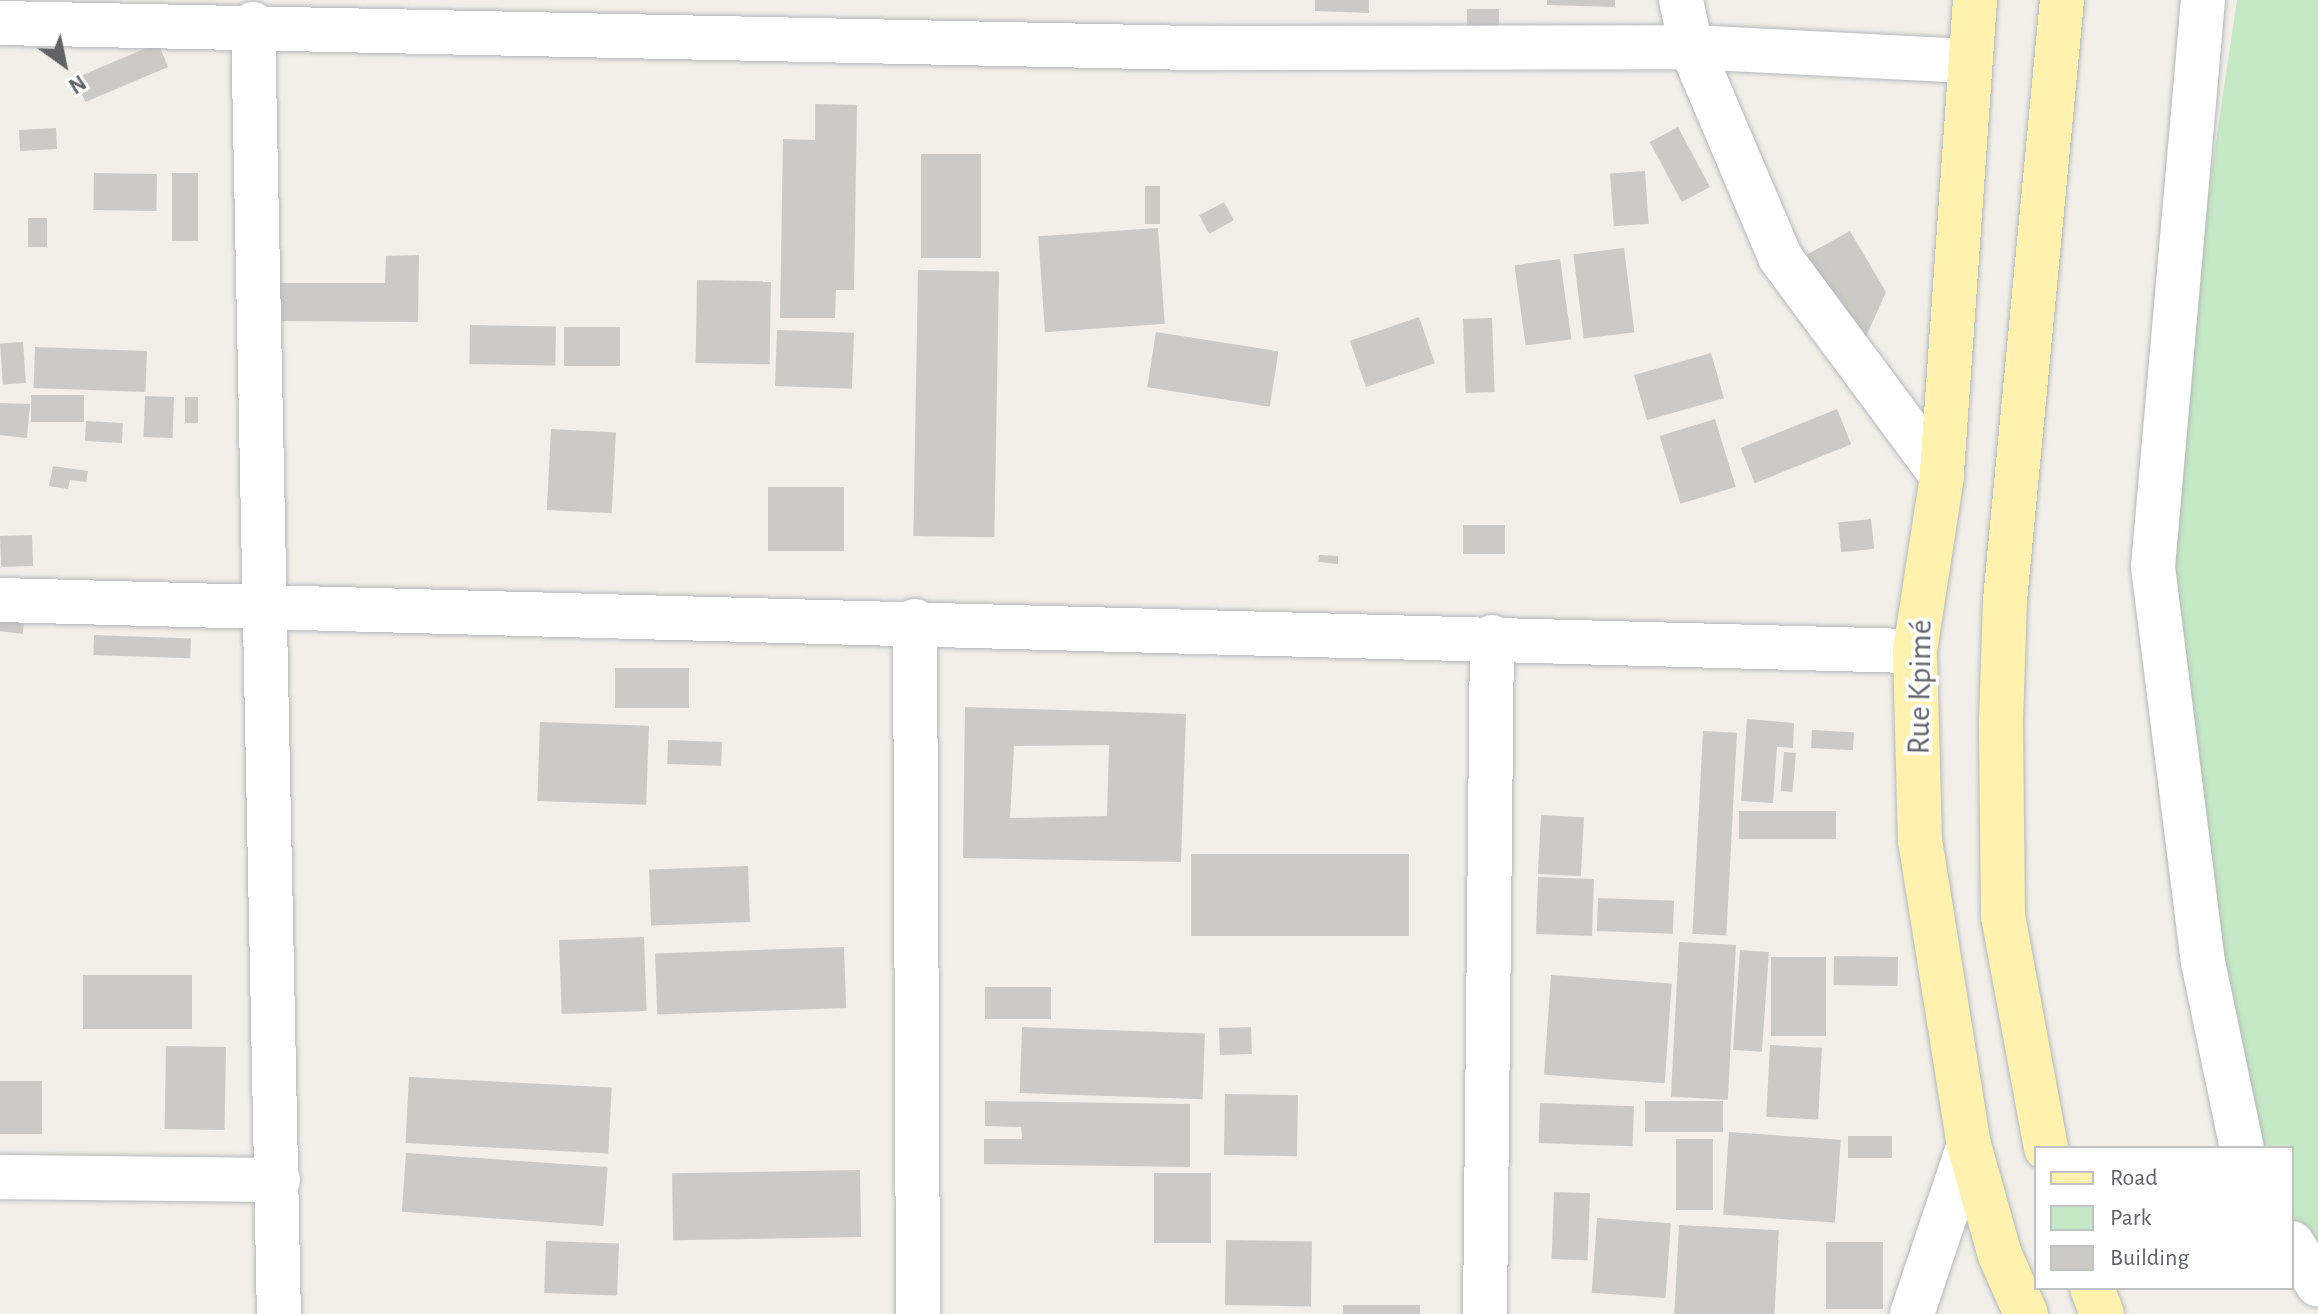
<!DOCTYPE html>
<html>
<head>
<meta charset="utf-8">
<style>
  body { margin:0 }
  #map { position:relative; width:2318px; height:1314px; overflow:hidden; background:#f1efe8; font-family:"Alegreya Sans",sans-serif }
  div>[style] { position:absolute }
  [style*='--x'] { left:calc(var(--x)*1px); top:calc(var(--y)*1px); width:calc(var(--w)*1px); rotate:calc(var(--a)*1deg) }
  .green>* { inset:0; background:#c5e8c5 }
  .building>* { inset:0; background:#cccac5; transform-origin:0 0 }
  .roads { filter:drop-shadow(0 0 2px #b5b8bc) drop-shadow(0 0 2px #b5b8bc) }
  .minor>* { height:44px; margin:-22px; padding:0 22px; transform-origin:22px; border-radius:22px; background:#fff }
  .major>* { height:44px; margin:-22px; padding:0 22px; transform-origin:22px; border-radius:22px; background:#fff2af }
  span { translate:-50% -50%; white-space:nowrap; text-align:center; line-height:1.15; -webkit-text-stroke:7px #fff; paint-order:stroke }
  .street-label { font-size:32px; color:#5f6368 }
  .legend { position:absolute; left:2034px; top:1146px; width:260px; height:144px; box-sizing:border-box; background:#fff; border:2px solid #bfc1c3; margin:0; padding:10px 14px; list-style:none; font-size:24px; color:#5f6368 }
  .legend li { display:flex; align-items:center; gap:16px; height:40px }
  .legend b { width:40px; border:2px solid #bfc1c3 }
  .north { position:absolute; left:24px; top:24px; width:80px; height:80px; -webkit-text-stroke:6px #fff; paint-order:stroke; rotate:147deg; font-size:22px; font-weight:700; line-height:32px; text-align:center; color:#5f6368 }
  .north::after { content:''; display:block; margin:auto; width:28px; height:36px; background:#5f6368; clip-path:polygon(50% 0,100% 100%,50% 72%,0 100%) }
</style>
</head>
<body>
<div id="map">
  <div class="green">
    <i style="clip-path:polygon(2237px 0,2318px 0,2318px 1280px,2292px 1240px,2292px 1148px,2243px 1148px,2153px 567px)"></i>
  </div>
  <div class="building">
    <i style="clip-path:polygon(1315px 0,1369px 0,1369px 13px,1315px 11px)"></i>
    <i style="clip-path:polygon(1547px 0,1615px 0,1615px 7px,1547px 5px)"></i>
    <i style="left:1467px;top:9px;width:32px;height:24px"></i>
    <i style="left:158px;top:43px;width:26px;height:90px;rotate:67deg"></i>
    <i style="clip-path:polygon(815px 104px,857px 105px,854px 290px,836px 290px,835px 318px,780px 318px,783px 139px,815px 140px)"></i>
    <i style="left:1678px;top:127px;width:68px;height:32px;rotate:62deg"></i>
    <i style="left:56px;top:128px;width:21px;height:37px;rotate:87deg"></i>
    <i style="left:921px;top:154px;width:60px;height:104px"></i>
    <i style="left:1645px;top:171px;width:53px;height:35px;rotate:86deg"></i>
    <i style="left:94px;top:173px;width:63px;height:37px;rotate:1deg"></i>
    <i style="left:172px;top:173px;width:26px;height:68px"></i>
    <i style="left:1145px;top:186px;width:15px;height:38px"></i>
    <i style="left:1224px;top:202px;width:21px;height:28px;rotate:62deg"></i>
    <i style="left:28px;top:218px;width:19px;height:29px"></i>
    <i style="left:1158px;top:228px;width:96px;height:120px;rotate:86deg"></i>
    <i style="clip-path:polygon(1850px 231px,1886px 292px,1857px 357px,1801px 258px)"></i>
    <i style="left:1624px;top:248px;width:85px;height:51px;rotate:83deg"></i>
    <i style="clip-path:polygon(419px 255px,418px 322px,279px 321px,280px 283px,385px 283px,386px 256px)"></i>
    <i style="left:1560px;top:259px;width:81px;height:46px;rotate:82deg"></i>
    <i style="left:918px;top:270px;width:81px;height:266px;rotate:1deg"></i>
    <i style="left:697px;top:280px;width:74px;height:83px;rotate:1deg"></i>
    <i style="left:1419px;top:317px;width:49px;height:73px;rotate:71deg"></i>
    <i style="left:1492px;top:318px;width:74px;height:29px;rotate:88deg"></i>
    <i style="left:470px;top:325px;width:86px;height:39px;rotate:1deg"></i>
    <i style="left:564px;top:327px;width:56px;height:39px"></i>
    <i style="left:777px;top:330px;width:77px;height:56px;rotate:2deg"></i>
    <i style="left:1156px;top:332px;width:124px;height:56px;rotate:9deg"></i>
    <i style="left:23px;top:342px;width:41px;height:23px;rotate:86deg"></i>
    <i style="left:35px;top:347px;width:112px;height:41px;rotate:2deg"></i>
    <i style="left:1711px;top:353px;width:47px;height:80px;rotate:74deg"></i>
    <i style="left:31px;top:395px;width:53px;height:27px"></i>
    <i style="left:145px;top:396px;width:29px;height:41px;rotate:2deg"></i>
    <i style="left:198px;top:397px;width:26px;height:13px;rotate:90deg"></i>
    <i style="clip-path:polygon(0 403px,30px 404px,27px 438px,0 435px)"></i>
    <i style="left:1837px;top:409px;width:38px;height:104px;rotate:68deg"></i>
    <i style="left:1715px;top:419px;width:71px;height:58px;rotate:73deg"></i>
    <i style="left:86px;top:421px;width:37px;height:20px;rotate:3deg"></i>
    <i style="left:551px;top:429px;width:65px;height:81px;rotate:3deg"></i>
    <i style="clip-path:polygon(53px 466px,88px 471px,86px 482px,70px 480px,68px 489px,49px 486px)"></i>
    <i style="left:768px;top:487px;width:76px;height:64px"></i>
    <i style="left:1871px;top:519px;width:30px;height:33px;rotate:84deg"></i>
    <i style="left:1463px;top:525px;width:42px;height:29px"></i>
    <i style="left:32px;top:535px;width:31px;height:32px;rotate:88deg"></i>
    <i style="clip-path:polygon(1319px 555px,1338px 556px,1338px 564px,1318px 562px)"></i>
    <i style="left:0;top:613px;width:25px;height:18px;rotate:7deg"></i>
    <i style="left:94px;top:635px;width:97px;height:20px;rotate:2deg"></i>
    <i style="left:615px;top:668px;width:74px;height:40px"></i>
    <i style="clip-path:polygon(evenodd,965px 707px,1186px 714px,1181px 862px,963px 858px,965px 707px,1109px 745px,1107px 816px,1010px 818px,1014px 746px,1109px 745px)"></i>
    <i style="clip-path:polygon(1747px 719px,1794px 723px,1793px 748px,1777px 747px,1773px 803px,1741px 801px)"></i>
    <i style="left:540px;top:722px;width:109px;height:79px;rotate:2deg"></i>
    <i style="left:1812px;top:730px;width:42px;height:18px;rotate:3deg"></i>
    <i style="left:1703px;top:731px;width:34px;height:203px;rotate:3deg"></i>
    <i style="left:668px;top:740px;width:54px;height:24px;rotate:2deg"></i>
    <i style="left:1784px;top:752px;width:12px;height:39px;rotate:5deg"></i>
    <i style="left:1836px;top:811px;width:28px;height:97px;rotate:90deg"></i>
    <i style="left:1541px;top:815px;width:43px;height:59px;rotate:3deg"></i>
    <i style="left:1191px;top:854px;width:218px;height:82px"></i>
    <i style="left:748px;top:866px;width:56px;height:99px;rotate:88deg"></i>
    <i style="left:1538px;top:877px;width:56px;height:57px;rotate:2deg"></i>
    <i style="left:1598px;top:898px;width:76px;height:33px;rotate:2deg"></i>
    <i style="left:644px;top:937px;width:74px;height:85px;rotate:88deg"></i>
    <i style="left:1679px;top:942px;width:57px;height:155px;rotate:3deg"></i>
    <i style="left:844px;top:947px;width:61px;height:189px;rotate:88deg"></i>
    <i style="left:1740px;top:950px;width:29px;height:100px;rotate:4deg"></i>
    <i style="left:1834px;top:956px;width:64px;height:29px;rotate:1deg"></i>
    <i style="left:1771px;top:957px;width:55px;height:79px"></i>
    <i style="left:83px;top:975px;width:109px;height:54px"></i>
    <i style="left:1551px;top:975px;width:121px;height:100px;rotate:4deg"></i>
    <i style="left:985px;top:987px;width:66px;height:32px"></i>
    <i style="left:1022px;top:1027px;width:183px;height:66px;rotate:2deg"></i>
    <i style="left:1251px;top:1027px;width:27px;height:32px;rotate:88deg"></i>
    <i style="left:1770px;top:1045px;width:52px;height:72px;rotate:3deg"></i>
    <i style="left:166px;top:1046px;width:60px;height:83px;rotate:1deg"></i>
    <i style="left:409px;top:1077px;width:203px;height:66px;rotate:3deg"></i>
    <i style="left:0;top:1081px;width:42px;height:53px"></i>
    <i style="left:1225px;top:1094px;width:73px;height:61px;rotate:1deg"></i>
    <i style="clip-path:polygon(985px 1101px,1190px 1104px,1190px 1167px,984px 1164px,984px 1139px,1022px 1139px,1021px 1127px,985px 1126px)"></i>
    <i style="left:1645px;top:1101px;width:78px;height:31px"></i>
    <i style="left:1540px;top:1103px;width:94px;height:40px;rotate:2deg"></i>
    <i style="left:1729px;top:1132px;width:112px;height:83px;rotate:4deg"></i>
    <i style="left:1848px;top:1136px;width:44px;height:22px"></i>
    <i style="left:1676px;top:1139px;width:37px;height:71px"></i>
    <i style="left:406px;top:1153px;width:202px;height:59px;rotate:4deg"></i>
    <i style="left:860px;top:1170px;width:67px;height:188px;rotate:89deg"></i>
    <i style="left:1211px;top:1173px;width:70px;height:57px;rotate:90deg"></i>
    <i style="left:1554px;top:1192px;width:36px;height:67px;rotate:2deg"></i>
    <i style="left:1597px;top:1218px;width:74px;height:75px;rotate:4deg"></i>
    <i style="left:1679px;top:1225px;width:100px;height:89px;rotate:3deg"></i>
    <i style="left:1226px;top:1240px;width:86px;height:65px;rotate:1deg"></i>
    <i style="left:546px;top:1241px;width:73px;height:52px;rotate:2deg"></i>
    <i style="left:1826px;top:1242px;width:57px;height:67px"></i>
    <i style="left:1420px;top:1305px;width:9px;height:77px;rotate:90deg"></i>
  </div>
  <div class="roads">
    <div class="minor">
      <i style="--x:1681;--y:0;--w:48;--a:78"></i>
      <i style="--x:1691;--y:47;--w:228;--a:67"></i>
      <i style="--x:1780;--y:257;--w:272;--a:53.5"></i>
      <i style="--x:2203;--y:0;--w:569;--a:95.04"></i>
      <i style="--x:2153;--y:567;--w:398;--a:82.8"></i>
      <i style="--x:2203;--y:962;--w:190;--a:78.2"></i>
      <i style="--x:0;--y:23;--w:1196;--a:1.2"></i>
      <i style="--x:1196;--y:48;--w:495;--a:-0.1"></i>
      <i style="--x:1691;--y:47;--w:277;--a:2.9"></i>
      <i style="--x:253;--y:24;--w:1290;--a:88.85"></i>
      <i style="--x:0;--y:600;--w:1916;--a:1.53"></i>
      <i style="--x:915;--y:621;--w:693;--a:89.75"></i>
      <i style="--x:0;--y:1177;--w:278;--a:0.6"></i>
      <i style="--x:2292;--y:1243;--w:49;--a:58.2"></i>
      <i style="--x:1485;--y:1314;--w:677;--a:-89.41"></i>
      <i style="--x:1912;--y:1314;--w:178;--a:-71.4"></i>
    </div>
    <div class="major">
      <i style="--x:1975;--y:0;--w:477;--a:94"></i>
      <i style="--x:1942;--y:476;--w:177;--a:98.8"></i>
      <i style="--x:1915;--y:651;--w:189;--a:88.5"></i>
      <i style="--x:1920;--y:840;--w:309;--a:80.9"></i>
      <i style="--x:1969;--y:1145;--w:114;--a:74.3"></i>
      <i style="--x:2000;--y:1255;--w:64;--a:66.2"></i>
      <i style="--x:2046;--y:1148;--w:236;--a:-100.5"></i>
      <i style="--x:2003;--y:916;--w:195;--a:-90.6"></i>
      <i style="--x:2001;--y:721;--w:121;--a:-88.1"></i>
      <i style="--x:2005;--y:600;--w:603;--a:-84.57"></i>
      <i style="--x:2092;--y:1288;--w:28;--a:69"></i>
    </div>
  </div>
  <div class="street-label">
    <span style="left:1920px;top:687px;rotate:-89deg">Rue Kpimé</span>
  </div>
  <ul class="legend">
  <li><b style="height:10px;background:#fff2af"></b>Road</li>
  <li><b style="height:22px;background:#c5e8c5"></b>Park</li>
  <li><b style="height:22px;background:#cccac5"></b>Building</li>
  </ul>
  <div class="north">N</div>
</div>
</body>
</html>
